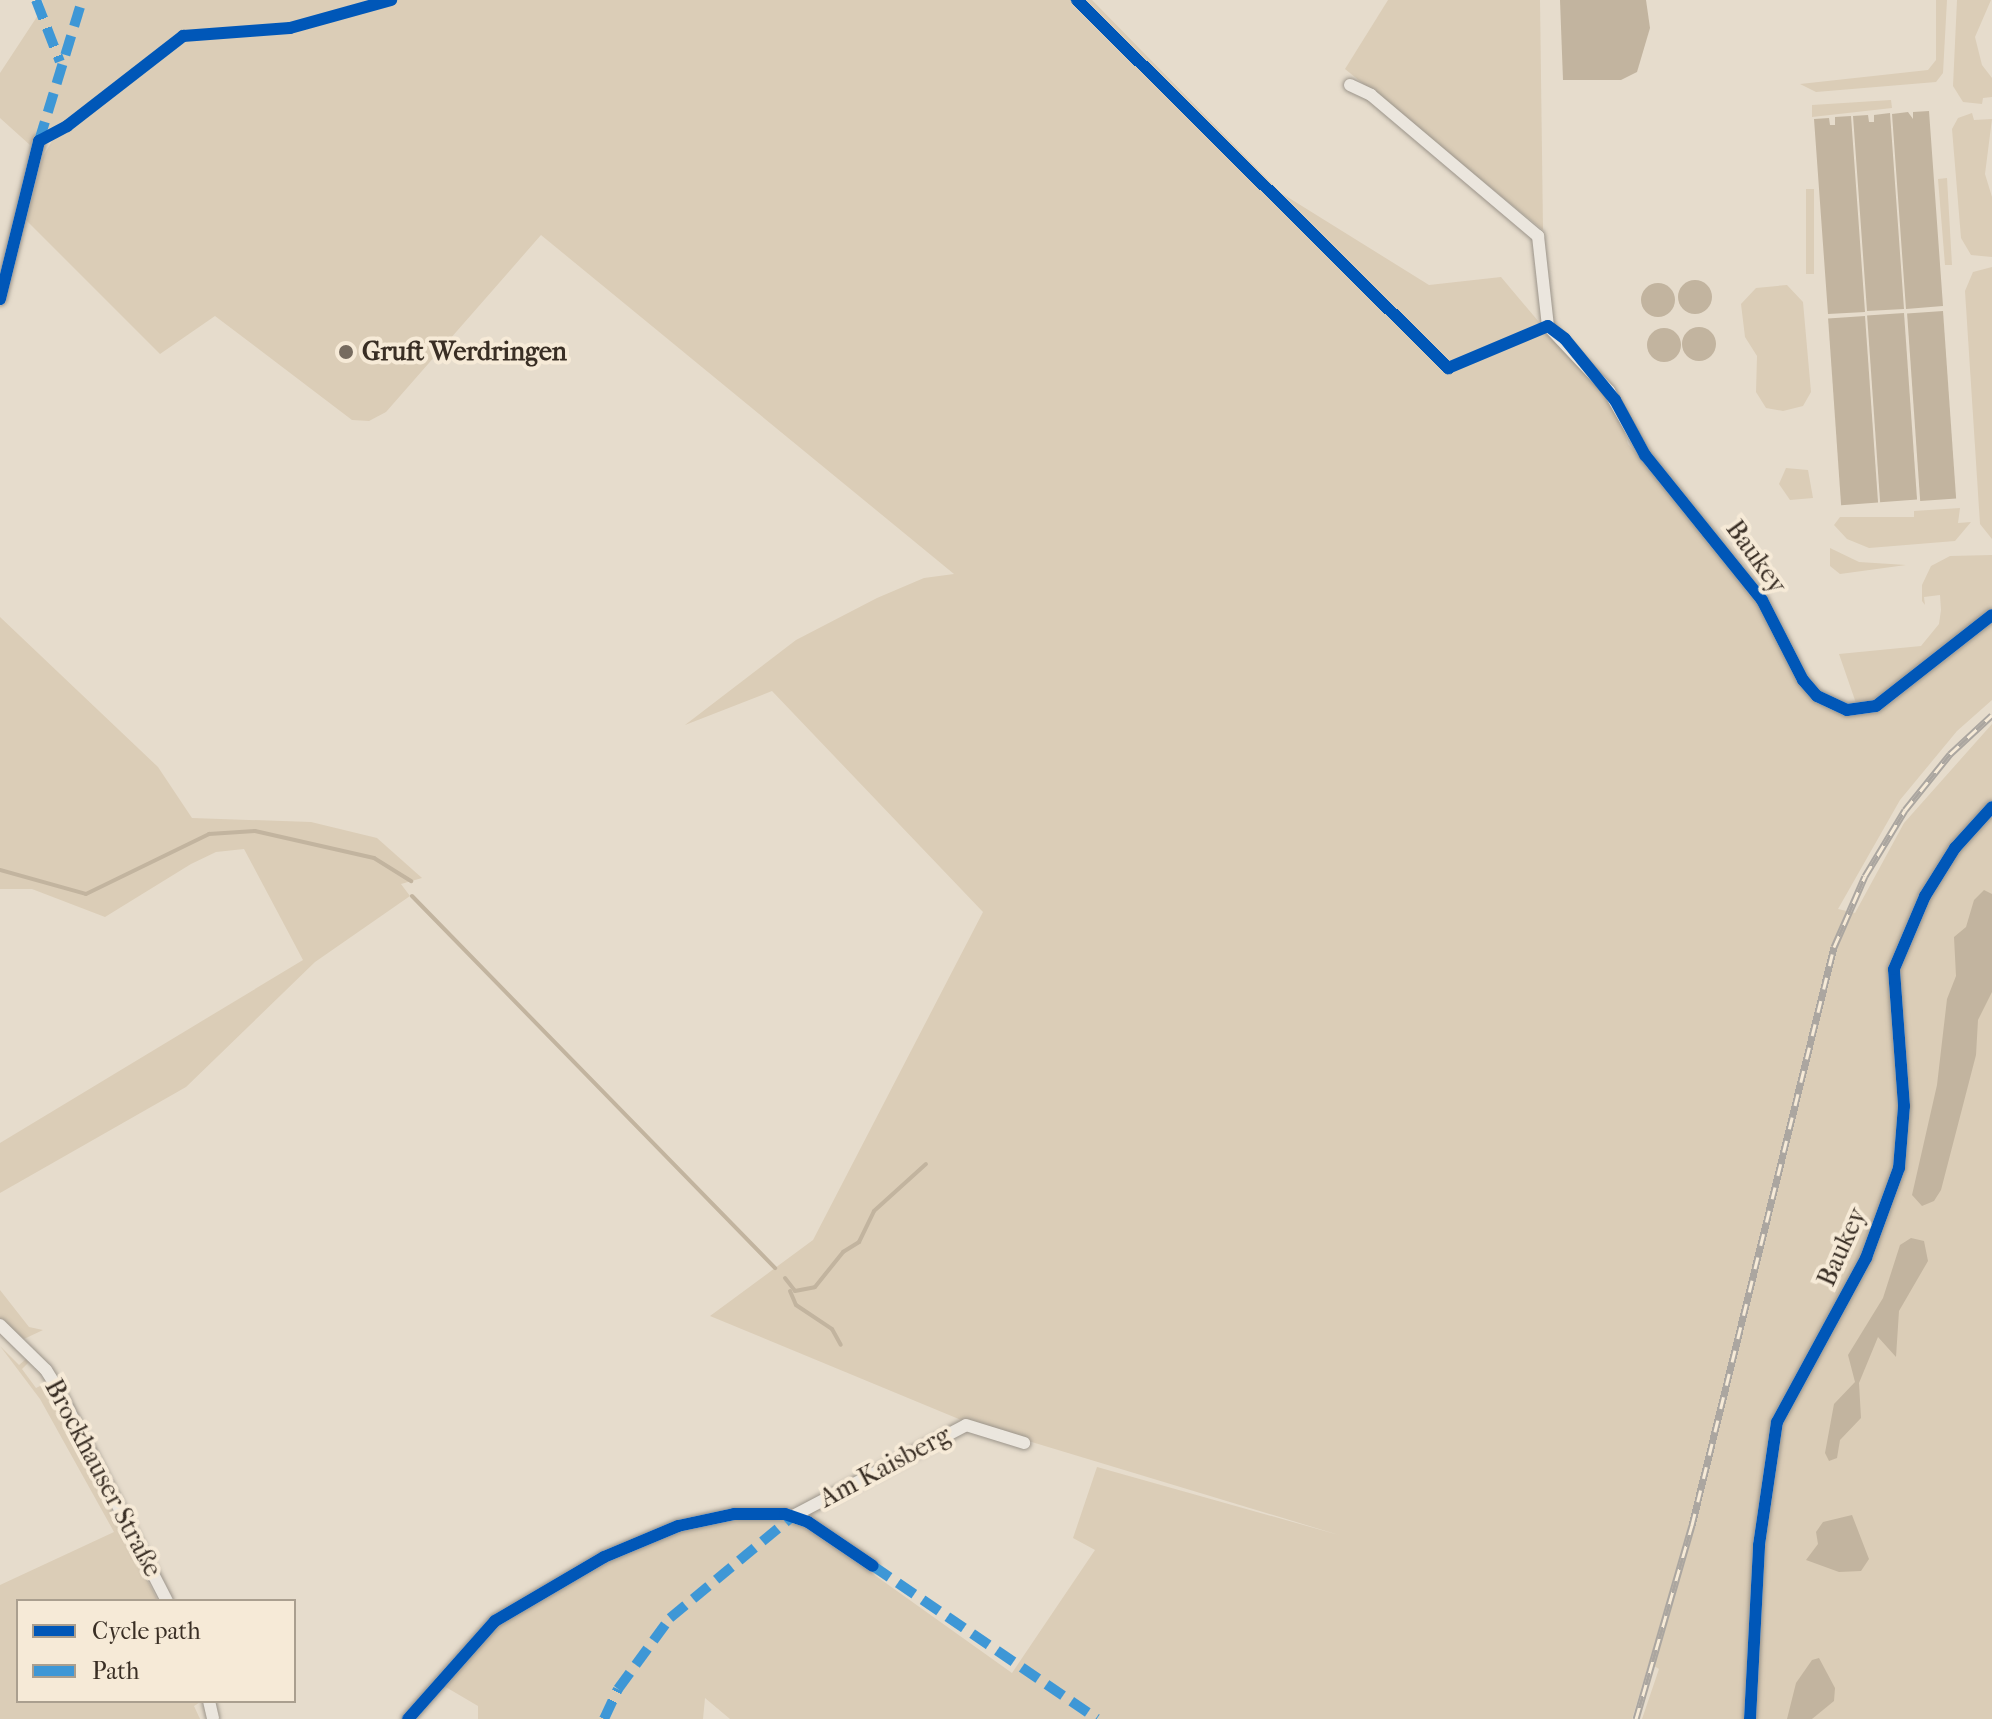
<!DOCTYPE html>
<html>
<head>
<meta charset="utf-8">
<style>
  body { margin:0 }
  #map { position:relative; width:1992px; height:1719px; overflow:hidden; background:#e6dccc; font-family:"IM FELL French Canon",serif }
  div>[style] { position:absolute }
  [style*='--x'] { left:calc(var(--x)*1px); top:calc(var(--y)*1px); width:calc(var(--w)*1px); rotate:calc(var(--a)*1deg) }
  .green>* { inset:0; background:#dbcdb7; transform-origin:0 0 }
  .water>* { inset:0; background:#c2b49f; transform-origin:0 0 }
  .round { border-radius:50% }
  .stream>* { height:4px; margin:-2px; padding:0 2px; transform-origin:2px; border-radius:2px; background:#c2b49f }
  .roads { filter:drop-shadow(0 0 2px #9b948a) drop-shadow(0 0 2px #9b948a) }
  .street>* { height:12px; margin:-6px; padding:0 6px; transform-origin:6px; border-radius:6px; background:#ebe6de }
  .rail>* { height:7px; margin-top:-3.5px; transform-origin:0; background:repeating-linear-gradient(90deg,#f6ead7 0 12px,#aba6a0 0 24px); box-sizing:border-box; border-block:2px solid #aba6a0 }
  .quiet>* { height:10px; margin-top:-5px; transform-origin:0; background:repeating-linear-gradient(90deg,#3e97d6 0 20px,transparent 0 30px) }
  .cycleway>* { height:12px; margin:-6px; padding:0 6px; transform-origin:6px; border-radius:6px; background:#0057b8 }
  .dots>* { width:22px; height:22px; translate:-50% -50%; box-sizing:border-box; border:4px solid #f6ead7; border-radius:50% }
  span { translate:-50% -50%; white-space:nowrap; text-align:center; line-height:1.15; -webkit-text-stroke:8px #f6ead7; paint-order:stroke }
  .poi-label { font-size:26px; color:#392e24; font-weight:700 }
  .left { translate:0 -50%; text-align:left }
  .street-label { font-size:26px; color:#392e24 }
  .legend { position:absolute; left:16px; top:1599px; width:280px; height:104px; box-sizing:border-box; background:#f6ead7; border:2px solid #aa9f8f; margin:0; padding:10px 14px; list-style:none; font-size:24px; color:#392e24 }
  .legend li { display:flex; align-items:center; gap:16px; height:40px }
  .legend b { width:40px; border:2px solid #aa9f8f }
</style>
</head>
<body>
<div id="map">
  <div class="green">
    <i style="clip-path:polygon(42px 0,1092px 0,1281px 193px,1429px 285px,1501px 277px,1549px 334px,1575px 354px,1619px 414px,1628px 444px,1760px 601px,1801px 682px,1828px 705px,1877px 708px,1893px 701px,1992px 620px,1992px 700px,1957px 731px,1900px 800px,1838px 909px,1855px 913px,1904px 823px,1992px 724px,1992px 1719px,1642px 1719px,1659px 1669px,1649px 1663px,1632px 1719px,730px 1719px,705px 1698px,703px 1719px,478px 1719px,478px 1706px,444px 1686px,495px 1622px,640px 1541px,735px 1515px,803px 1524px,1012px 1673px,1095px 1550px,1073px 1538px,1097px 1467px,1339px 1535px,966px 1422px,710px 1316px,813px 1240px,983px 912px,772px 691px,685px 725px,796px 640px,877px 598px,924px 578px,954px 574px,541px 235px,386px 412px,369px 421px,352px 420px,215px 316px,160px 354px,26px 220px,43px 157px,53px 139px,37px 131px,30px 145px,0 118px,0 73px,44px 6px)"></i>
    <i style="clip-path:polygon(1388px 0,1540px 0,1543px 230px,1345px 69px)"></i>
    <i style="clip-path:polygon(1936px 0,1947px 0,1943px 73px,1936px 82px,1816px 92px,1800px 84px,1928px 70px,1936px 60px)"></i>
    <i style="clip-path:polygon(1957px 0,1991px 0,1975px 37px,1982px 65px,1992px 78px,1992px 97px,1983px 98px,1982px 104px,1963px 102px,1953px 86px)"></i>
    <i style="clip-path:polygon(1891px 100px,1892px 108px,1812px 117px,1812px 105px)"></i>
    <i style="clip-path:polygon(1972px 113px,1974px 120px,1992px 119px,1985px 174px,1992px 197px,1992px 257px,1971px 255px,1961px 238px,1952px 129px,1958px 118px)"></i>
    <i style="clip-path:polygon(1947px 178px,1952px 265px,1945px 265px,1938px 179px)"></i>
    <i style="left:1806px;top:189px;width:8px;height:85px"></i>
    <i style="clip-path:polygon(1992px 267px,1992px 539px,1980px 524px,1965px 291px,1973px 272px)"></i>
    <i style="clip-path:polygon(1787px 285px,1803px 302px,1811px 392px,1803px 406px,1783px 411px,1766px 408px,1756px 392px,1757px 356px,1745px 337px,1741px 304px,1756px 288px)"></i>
    <i style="clip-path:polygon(1786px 468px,1808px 470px,1813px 498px,1790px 500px,1779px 484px)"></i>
    <i style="clip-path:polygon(1960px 508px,1958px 523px,1971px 522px,1955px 541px,1869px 548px,1847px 539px,1834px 525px,1840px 517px,1914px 517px,1914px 511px)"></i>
    <i style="clip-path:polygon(1830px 548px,1859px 562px,1906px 565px,1840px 574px,1830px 566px)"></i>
    <i style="clip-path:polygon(1992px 555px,1992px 611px,1881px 698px,1857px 706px,1839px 654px,1921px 646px,1939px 624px,1941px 610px,1940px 595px,1924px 597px,1925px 605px,1922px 601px,1922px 585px,1931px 566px,1950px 556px)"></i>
    <i style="clip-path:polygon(0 617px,158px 767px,192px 818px,311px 822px,377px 838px,422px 878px,401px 884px,410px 896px,315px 962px,186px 1087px,0 1193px,0 1143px,303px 960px,244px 849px,216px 852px,191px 864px,105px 917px,32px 889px,0 889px)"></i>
    <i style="clip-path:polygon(0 1290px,29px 1327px,43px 1330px,24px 1339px,0 1319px)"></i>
    <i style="clip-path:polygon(0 1346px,19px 1365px,26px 1359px,29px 1362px,22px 1369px,36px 1388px,46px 1383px,49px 1388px,158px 1601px,18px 1601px,18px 1701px,202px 1701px,194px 1706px,200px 1719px,0 1719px,0 1585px,114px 1532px,40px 1399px)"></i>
  </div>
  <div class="water">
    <i style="clip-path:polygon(1560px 0,1646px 0,1650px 28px,1637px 72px,1621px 80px,1563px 80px)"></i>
    <i style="clip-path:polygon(1929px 111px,1943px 306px,1906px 309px,1892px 114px,1908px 112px,1913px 119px,1913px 112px)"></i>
    <i style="clip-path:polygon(1890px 113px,1904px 309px,1867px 311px,1853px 116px,1868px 115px,1869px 122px,1874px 122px,1874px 115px)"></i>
    <i style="clip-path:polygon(1851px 116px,1865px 312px,1828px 314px,1814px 119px,1829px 118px,1830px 125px,1835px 125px,1835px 117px)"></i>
    <i class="round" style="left:1678px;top:280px;width:34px;height:34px"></i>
    <i class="round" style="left:1641px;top:283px;width:34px;height:34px"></i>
    <i style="left:1943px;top:311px;width:188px;height:36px;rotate:86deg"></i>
    <i style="left:1904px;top:313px;width:187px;height:37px;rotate:86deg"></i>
    <i style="left:1865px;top:316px;width:187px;height:37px;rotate:86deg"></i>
    <i class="round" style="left:1682px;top:327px;width:34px;height:34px"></i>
    <i class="round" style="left:1647px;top:328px;width:34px;height:34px"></i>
    <i style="clip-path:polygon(1984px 890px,1992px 894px,1992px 992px,1978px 1020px,1976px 1055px,1941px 1190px,1934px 1201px,1922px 1206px,1912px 1195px,1937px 1085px,1947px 999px,1956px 976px,1954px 937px,1966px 927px,1974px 900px)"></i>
    <i style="clip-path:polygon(1911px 1238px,1924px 1241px,1928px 1261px,1899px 1311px,1896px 1357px,1878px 1337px,1859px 1383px,1861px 1418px,1840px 1440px,1837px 1458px,1829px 1461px,1825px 1453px,1834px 1404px,1855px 1382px,1848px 1355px,1883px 1298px,1900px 1245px)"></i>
    <i style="clip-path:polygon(1852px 1515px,1869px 1559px,1861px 1571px,1839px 1572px,1806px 1560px,1818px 1544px,1816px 1532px,1823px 1522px)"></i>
    <i style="clip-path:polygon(1819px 1658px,1835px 1688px,1834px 1701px,1812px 1719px,1787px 1719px,1796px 1683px,1812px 1660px)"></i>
  </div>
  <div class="stream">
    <i style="--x:0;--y:870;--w:89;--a:15.6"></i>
    <i style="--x:86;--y:894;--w:137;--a:-26"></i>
    <i style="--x:209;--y:834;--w:46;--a:-3.7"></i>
    <i style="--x:255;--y:831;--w:122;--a:12.8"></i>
    <i style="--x:374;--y:858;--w:44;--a:31.9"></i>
    <i style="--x:412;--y:896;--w:520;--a:45.7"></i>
    <i style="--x:785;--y:1278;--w:16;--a:52"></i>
    <i style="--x:795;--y:1291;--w:20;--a:-11"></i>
    <i style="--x:815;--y:1287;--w:45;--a:-51.3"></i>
    <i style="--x:843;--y:1252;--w:19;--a:-32"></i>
    <i style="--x:859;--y:1242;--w:34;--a:-64"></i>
    <i style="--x:874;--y:1211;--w:70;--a:-42.1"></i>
    <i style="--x:790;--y:1291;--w:15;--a:67"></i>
    <i style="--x:796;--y:1305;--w:43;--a:33.7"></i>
    <i style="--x:832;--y:1329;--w:18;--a:61"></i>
  </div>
  <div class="roads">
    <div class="street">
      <i style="--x:1350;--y:85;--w:23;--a:25"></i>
      <i style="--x:1371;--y:95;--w:219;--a:40.2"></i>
      <i style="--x:1538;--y:236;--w:91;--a:83.7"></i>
      <i style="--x:1548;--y:326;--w:89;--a:46.8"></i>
      <i style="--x:1609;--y:391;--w:73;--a:60.6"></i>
      <i style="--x:1645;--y:455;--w:186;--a:51.1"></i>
      <i style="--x:1762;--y:600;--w:90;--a:62.9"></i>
      <i style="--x:1803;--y:680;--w:21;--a:49"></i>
      <i style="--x:1817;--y:696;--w:33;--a:25"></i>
      <i style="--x:1847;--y:710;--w:29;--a:-8"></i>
      <i style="--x:1876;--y:706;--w:147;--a:-38.1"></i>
      <i style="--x:0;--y:299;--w:163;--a:-76.1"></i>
      <i style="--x:0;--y:1325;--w:64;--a:44.4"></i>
      <i style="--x:46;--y:1370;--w:22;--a:58"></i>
      <i style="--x:58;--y:1389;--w:238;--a:62.8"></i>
      <i style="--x:793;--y:1516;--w:195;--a:-27.7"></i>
      <i style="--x:966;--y:1425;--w:61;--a:17.2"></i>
      <i style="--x:209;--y:1701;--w:18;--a:77"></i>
      <i style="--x:408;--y:1719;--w:131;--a:-48.4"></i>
      <i style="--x:495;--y:1621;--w:126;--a:-30.4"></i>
      <i style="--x:604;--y:1557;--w:80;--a:-22.7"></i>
      <i style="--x:678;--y:1526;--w:57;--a:-12.1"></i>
      <i style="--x:734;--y:1514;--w:51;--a:0"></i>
      <i style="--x:785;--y:1514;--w:24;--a:19"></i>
      <i style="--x:808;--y:1522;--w:78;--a:34.1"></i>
      <i style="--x:1750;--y:1719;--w:174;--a:-87"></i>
      <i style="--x:1759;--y:1545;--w:124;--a:-81.7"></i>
      <i style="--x:1777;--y:1422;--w:187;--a:-61.5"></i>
      <i style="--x:1866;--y:1258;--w:96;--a:-69.9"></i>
      <i style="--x:1899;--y:1168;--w:62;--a:-85.4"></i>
      <i style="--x:1904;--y:1106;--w:137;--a:-94.2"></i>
      <i style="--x:1894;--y:969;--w:79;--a:-67"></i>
      <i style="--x:1925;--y:896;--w:57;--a:-58"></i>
      <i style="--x:1955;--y:848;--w:55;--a:-47.9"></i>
    </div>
  </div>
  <div class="rail">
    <i style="--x:1636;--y:1719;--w:202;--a:-73.9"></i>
    <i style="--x:1692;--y:1525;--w:595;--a:-76.2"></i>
    <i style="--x:1834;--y:947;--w:77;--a:-66.4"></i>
    <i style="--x:1865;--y:876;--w:77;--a:-58.8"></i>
    <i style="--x:1905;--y:810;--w:72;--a:-51.2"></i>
    <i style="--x:1950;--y:754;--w:57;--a:-42.9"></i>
  </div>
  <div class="quiet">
    <i style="--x:36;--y:0;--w:66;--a:68.8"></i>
    <i style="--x:39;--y:141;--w:147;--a:-73"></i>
    <i style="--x:873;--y:1566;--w:271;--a:34.3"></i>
    <i style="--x:604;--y:1719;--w:33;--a:-65"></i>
    <i style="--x:618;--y:1689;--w:88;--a:-53.8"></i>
    <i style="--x:670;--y:1618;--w:160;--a:-39.7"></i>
  </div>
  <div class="cycleway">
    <i style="--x:1077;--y:0;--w:523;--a:44.77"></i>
    <i style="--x:1448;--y:368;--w:108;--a:-22.8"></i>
    <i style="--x:1548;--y:326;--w:21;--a:37"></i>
    <i style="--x:1565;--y:339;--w:79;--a:50.7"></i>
    <i style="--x:1615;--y:400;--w:63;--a:61.4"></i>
    <i style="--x:1645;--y:455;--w:186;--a:51.1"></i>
    <i style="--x:1762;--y:600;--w:90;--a:62.9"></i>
    <i style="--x:1803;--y:680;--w:21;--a:49"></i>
    <i style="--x:1817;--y:696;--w:33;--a:25"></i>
    <i style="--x:1847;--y:710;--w:29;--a:-8"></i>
    <i style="--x:1876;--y:706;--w:147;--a:-38.1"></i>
    <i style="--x:0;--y:299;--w:163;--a:-76.1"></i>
    <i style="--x:39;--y:141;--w:32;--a:-28"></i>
    <i style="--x:67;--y:126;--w:147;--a:-37.8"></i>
    <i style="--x:183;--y:36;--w:107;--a:-4.3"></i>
    <i style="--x:290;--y:28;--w:105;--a:-15.5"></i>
    <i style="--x:408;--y:1719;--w:131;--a:-48.4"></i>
    <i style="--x:495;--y:1621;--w:126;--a:-30.4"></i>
    <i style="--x:604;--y:1557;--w:80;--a:-22.7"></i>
    <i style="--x:678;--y:1526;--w:57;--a:-12.1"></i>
    <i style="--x:734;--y:1514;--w:51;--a:0"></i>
    <i style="--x:785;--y:1514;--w:24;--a:19"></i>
    <i style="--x:808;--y:1522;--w:78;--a:34.1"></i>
    <i style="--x:1750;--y:1719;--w:174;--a:-87"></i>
    <i style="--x:1759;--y:1545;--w:124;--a:-81.7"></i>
    <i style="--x:1777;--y:1422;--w:187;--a:-61.5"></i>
    <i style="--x:1866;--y:1258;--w:96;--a:-69.9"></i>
    <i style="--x:1899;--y:1168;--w:62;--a:-85.4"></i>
    <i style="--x:1904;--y:1106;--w:137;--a:-94.2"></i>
    <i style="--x:1894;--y:969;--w:79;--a:-67"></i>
    <i style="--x:1925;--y:896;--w:57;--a:-58"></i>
    <i style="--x:1955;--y:848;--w:55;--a:-47.9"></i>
  </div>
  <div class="dots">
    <i style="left:346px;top:352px;background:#766b5f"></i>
  </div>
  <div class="poi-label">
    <span class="left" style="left:362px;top:352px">Gruft Werdringen</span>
  </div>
  <div class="street-label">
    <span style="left:1756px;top:557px;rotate:54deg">Baukey</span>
    <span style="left:1842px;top:1247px;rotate:-66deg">Baukey</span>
    <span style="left:885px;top:1467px;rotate:-28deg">Am Kaisberg</span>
    <span style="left:103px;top:1478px;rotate:62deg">Brockhauser Straße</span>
  </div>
  <ul class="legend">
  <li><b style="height:10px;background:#0057b8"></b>Cycle path</li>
  <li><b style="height:10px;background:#3e97d6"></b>Path</li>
  </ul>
</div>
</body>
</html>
